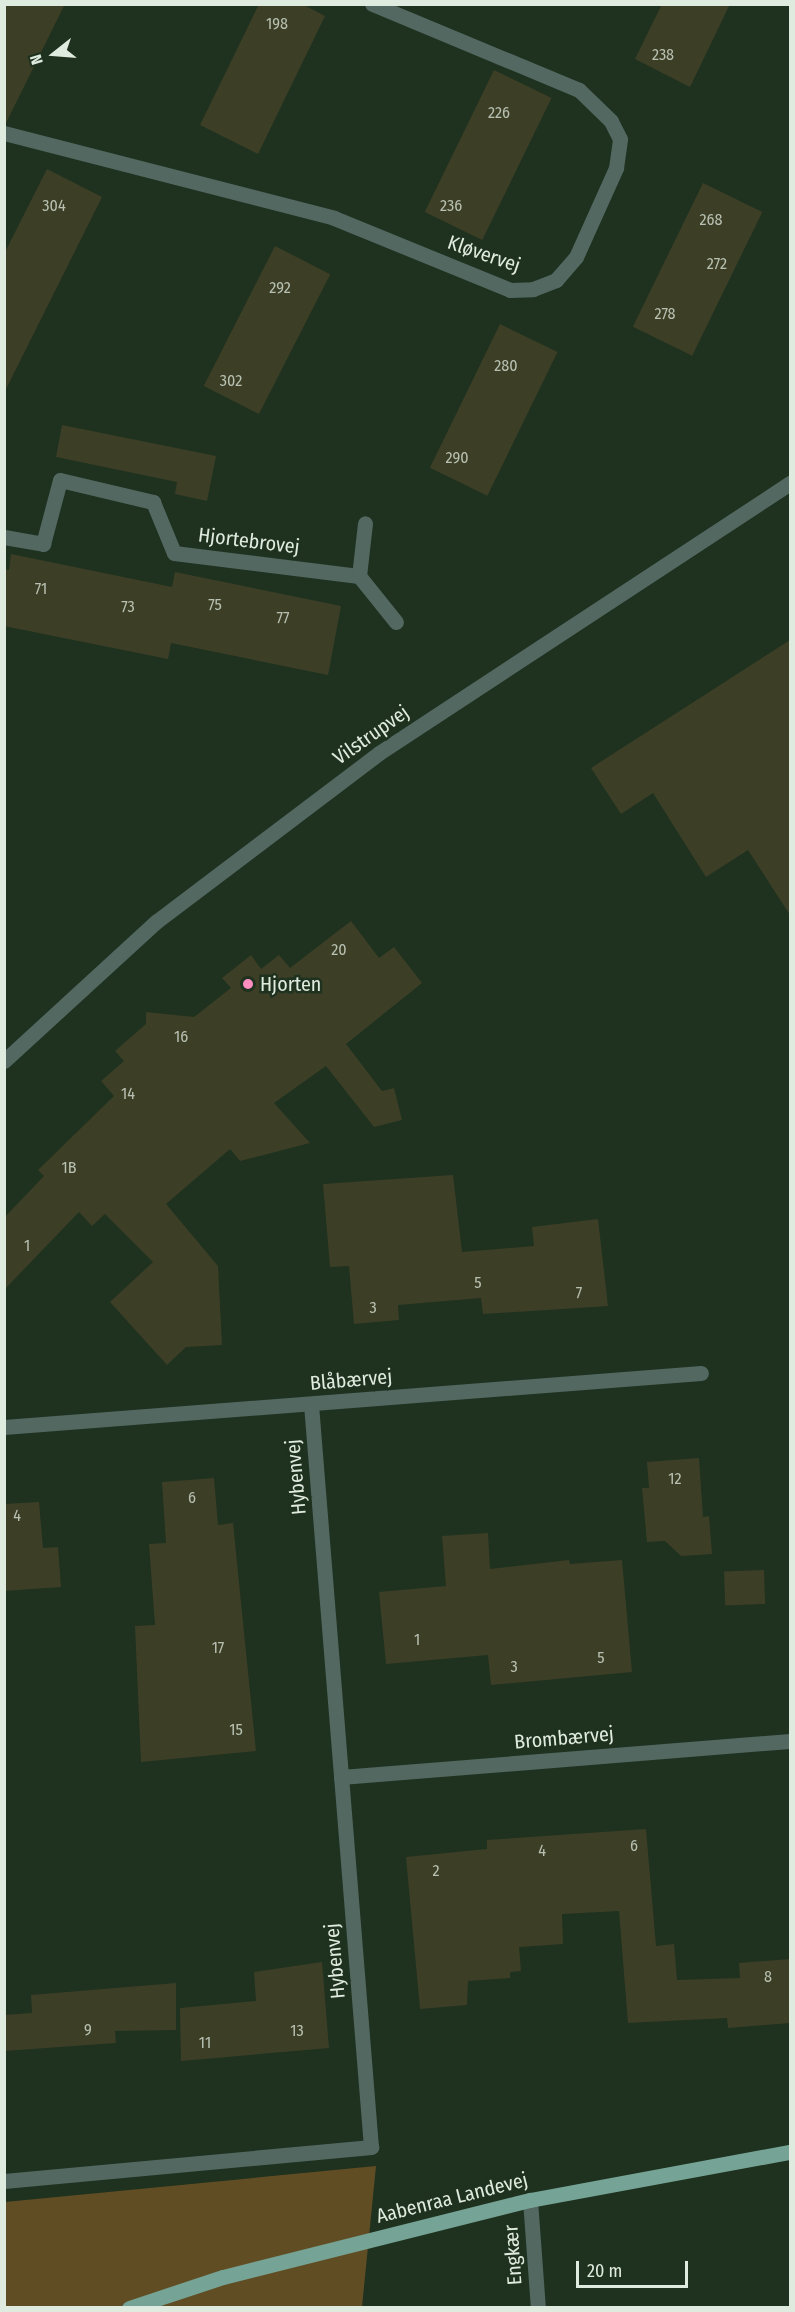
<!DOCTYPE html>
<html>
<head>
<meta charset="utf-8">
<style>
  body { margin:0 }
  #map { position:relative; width:795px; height:2312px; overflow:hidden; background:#1f311f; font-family:"Fira Sans Condensed",sans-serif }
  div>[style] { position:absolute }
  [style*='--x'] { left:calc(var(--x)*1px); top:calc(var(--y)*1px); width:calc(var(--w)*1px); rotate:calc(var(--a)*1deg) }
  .forest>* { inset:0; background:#614d24 }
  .building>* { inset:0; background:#3c3f26; transform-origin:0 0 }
  .minor>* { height:15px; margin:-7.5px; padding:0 7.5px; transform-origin:7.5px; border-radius:7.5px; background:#526861 }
  .major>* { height:15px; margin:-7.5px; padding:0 7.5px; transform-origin:7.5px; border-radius:7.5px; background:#75a496 }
  .dots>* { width:16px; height:16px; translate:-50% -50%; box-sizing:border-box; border:3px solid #1f311f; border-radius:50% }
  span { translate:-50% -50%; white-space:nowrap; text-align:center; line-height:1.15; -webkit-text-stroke:5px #1f311f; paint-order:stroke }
  .number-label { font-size:16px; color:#b7c0b1 }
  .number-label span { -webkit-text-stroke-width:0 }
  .street-label { font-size:20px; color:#e0ebdf }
  .poi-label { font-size:20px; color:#e0ebdf }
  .left { translate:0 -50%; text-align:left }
  .frame { position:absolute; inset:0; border:6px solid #e0ebdf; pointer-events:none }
  .north { position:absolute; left:24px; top:24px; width:60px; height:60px; -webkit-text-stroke:4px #1f311f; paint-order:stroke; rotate:253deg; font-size:16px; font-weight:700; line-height:24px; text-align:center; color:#e0ebdf }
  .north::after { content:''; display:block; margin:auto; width:21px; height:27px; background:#e0ebdf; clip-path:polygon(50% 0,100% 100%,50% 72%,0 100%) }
  .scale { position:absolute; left:576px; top:2261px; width:112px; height:27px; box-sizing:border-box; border:3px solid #e0ebdf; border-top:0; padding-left:8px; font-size:18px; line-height:21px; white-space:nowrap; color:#e0ebdf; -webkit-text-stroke:4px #1f311f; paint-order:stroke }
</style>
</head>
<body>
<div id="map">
  <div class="forest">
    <i style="clip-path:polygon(376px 2166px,362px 2307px,5px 2308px,5px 2202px)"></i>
  </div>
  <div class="building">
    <i style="clip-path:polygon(4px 4px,65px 4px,6px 123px,4px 123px)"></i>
    <i style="clip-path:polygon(259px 4px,302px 4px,325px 16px,258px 154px,200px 125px)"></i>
    <i style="clip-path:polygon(662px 4px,730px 4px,690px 87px,635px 59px)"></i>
    <i style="left:494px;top:70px;width:64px;height:158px;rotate:26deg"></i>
    <i style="clip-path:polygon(47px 169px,102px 197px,4px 393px,4px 254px)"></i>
    <i style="left:703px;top:183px;width:66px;height:160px;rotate:26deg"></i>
    <i style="left:275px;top:246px;width:62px;height:157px;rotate:27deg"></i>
    <i style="left:500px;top:324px;width:64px;height:160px;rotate:26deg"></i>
    <i style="clip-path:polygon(62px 425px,216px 456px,207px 501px,175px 494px,177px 482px,56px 457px)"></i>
    <i style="clip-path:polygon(11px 554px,172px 587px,175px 572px,341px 606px,328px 675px,171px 643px,168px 659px,4px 626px,4px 569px,9px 570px)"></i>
    <i style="clip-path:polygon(790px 640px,790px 915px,748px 850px,706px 877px,653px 793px,621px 814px,591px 768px)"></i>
    <i style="clip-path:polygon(351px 921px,379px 958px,394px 947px,422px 983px,346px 1044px,382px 1091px,394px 1088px,402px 1120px,374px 1127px,326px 1066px,274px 1103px,310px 1143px,240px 1161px,230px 1149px,166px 1204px,218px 1266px,222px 1345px,186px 1347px,167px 1365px,110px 1302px,153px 1262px,105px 1214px,92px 1226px,79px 1212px,4px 1290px,4px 1218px,44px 1176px,38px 1170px,114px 1096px,101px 1081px,124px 1061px,115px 1051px,146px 1024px,146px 1012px,194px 1017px,231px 988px,222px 978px,251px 955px,261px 969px,279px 955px,290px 968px)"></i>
    <i style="clip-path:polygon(453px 1175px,462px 1252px,534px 1246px,532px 1227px,598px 1219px,608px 1306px,483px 1314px,481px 1298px,398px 1305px,399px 1320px,354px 1324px,349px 1266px,330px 1267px,323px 1184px)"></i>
    <i style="clip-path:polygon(699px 1458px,703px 1517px,709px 1516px,712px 1554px,681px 1556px,665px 1541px,647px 1542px,642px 1488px,649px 1488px,647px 1462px)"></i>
    <i style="clip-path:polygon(214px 1478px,218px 1525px,233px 1523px,256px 1751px,141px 1762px,135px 1626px,155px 1625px,149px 1544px,166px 1543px,162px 1482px)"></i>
    <i style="clip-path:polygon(39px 1502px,43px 1548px,58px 1547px,61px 1587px,4px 1591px,4px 1504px)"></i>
    <i style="clip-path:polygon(488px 1533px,490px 1569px,569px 1560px,570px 1564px,622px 1560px,632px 1672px,491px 1685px,488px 1655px,386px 1664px,379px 1592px,446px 1586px,442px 1536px)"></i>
    <i style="left:764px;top:1570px;width:34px;height:40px;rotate:88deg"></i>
    <i style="clip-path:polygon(646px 1829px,656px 1946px,674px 1944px,677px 1980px,740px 1978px,739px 1963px,790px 1959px,790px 2023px,728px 2028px,727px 2018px,628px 2023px,619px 1911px,562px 1914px,563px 1944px,519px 1947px,521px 1971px,510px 1972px,510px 1978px,468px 1981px,467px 2005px,420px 2009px,406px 1857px,487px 1849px,487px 1840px)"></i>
    <i style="clip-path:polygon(322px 1962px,329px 2048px,181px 2061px,180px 2008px,256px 2001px,254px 1972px)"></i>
    <i style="clip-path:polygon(176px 1983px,176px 2030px,115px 2031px,116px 2043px,4px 2051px,4px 2015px,32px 2013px,31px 1995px)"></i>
  </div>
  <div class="minor">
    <i style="--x:4;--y:133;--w:341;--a:14.4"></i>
    <i style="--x:334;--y:218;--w:190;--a:22.2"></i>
    <i style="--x:510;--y:290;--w:23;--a:-2"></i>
    <i style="--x:533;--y:289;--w:25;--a:-21"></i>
    <i style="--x:556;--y:280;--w:30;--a:-49"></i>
    <i style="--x:576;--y:257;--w:98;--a:-65.8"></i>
    <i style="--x:616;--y:168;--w:29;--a:-82"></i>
    <i style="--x:620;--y:139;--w:20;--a:-117"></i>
    <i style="--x:611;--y:121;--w:45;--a:-135.9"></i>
    <i style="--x:579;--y:90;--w:224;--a:-157.4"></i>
    <i style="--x:4;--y:537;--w:40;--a:10"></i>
    <i style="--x:43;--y:544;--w:66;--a:-75.1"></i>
    <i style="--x:60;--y:480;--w:96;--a:13.3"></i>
    <i style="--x:153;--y:502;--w:55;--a:67.6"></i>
    <i style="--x:174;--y:553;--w:186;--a:7.1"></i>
    <i style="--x:359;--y:576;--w:59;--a:51.2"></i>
    <i style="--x:359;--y:576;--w:53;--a:-83.5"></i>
    <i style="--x:4;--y:1061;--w:207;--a:-42.5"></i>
    <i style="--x:157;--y:921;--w:278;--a:-37.1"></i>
    <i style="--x:379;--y:753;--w:492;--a:-33.3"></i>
    <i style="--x:4;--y:1427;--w:699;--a:-4.43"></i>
    <i style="--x:341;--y:1777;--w:450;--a:-4.6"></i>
    <i style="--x:4;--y:2181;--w:369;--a:-5.3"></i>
    <i style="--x:371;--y:2147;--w:745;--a:-94.62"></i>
    <i style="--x:530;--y:2200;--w:108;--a:85.8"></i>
  </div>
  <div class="major">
    <i style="--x:129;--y:2308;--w:99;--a:-18.3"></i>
    <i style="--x:223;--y:2277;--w:317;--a:-14.1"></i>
    <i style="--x:530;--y:2200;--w:264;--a:-10.5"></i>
  </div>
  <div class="dots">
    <i style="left:248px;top:984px;background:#fd8ebf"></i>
  </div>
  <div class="number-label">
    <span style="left:277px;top:24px">198</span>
    <span style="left:663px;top:55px">238</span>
    <span style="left:499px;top:113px">226</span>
    <span style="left:54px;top:206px">304</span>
    <span style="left:451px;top:206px">236</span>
    <span style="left:711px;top:220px">268</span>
    <span style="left:717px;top:264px">272</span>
    <span style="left:280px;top:288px">292</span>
    <span style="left:665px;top:314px">278</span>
    <span style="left:506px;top:366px">280</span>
    <span style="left:231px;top:381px">302</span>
    <span style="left:457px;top:458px">290</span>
    <span style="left:41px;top:589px">71</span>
    <span style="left:215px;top:605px">75</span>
    <span style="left:128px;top:607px">73</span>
    <span style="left:283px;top:618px">77</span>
    <span style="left:339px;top:950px">20</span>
    <span style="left:181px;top:1037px">16</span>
    <span style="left:128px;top:1094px">14</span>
    <span style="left:69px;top:1168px">1B</span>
    <span style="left:27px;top:1246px">1</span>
    <span style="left:478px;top:1283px">5</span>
    <span style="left:579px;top:1293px">7</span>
    <span style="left:373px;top:1308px">3</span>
    <span style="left:675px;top:1479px">12</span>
    <span style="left:192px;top:1498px">6</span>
    <span style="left:17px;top:1516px">4</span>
    <span style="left:417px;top:1640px">1</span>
    <span style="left:218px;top:1648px">17</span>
    <span style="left:601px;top:1658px">5</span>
    <span style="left:514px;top:1667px">3</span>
    <span style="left:236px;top:1730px">15</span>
    <span style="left:634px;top:1846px">6</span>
    <span style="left:542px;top:1851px">4</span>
    <span style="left:436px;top:1871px">2</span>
    <span style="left:768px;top:1977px">8</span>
    <span style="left:88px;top:2030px">9</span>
    <span style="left:297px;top:2031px">13</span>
    <span style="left:205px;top:2043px">11</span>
  </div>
  <div class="street-label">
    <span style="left:484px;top:254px;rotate:19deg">Kløvervej</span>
    <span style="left:249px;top:541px;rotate:7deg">Hjortebrovej</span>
    <span style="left:371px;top:735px;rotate:-35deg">Vilstrupvej</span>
    <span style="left:351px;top:1380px;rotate:-5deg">Blåbærvej</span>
    <span style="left:296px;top:1477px;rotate:-95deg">Hybenvej</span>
    <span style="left:564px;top:1738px;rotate:-5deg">Brombærvej</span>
    <span style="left:335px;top:1961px;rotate:-95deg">Hybenvej</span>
    <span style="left:452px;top:2198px;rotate:-14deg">Aabenraa Landevej</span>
    <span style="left:513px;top:2255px;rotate:-94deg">Engkær</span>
  </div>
  <div class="poi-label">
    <span class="left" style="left:260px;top:984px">Hjorten</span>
  </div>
  <div class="frame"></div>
  <div class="north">N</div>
  <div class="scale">20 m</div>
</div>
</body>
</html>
